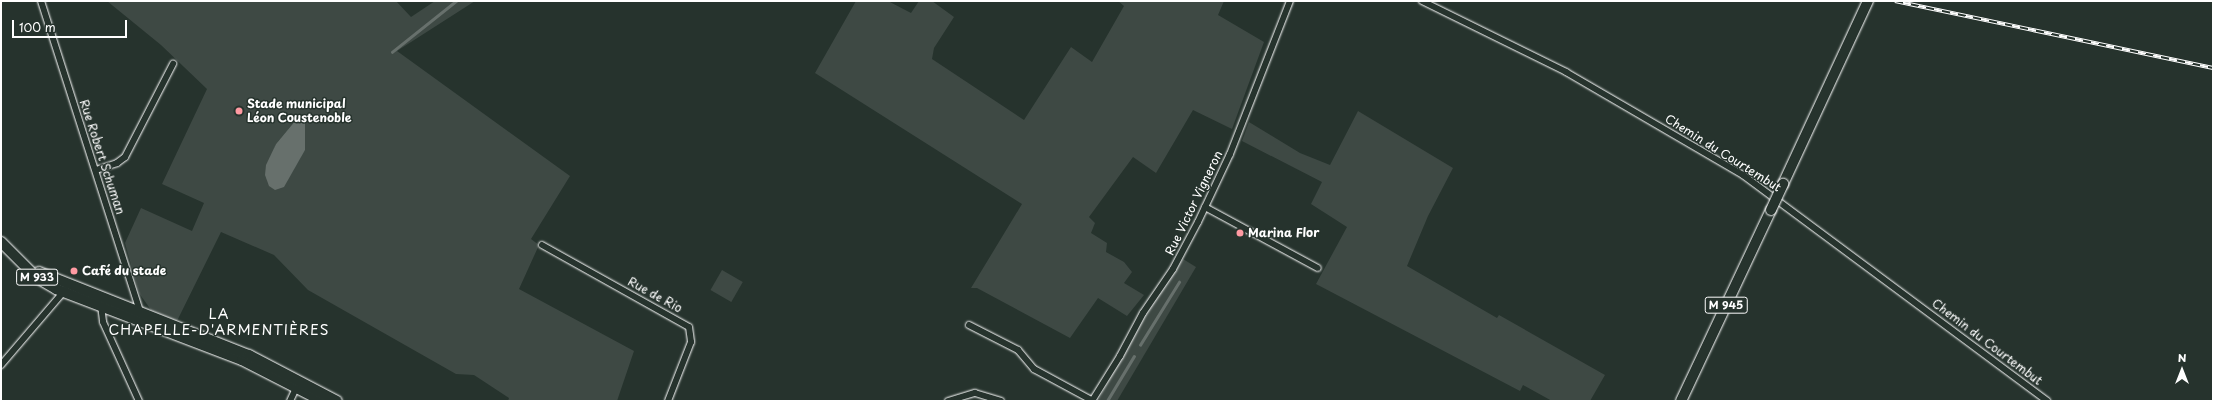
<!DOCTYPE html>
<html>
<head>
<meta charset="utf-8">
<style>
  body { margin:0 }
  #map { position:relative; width:2214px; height:402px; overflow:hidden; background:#26332d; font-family:"Playpen Sans",sans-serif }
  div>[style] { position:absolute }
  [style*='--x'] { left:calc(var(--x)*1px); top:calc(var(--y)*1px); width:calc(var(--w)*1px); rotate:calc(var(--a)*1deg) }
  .green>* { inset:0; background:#3e4944; transform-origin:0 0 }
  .water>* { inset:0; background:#67706c }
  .stream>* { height:2.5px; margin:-1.25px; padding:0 1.25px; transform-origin:1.25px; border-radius:1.25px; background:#67706c }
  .roads { filter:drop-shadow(0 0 1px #fff) drop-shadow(0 0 1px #fff) }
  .street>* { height:6px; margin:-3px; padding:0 3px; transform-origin:3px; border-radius:3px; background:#26332d }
  .primary>* { height:10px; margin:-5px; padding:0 5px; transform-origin:5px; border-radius:5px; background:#26332d }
  .rail>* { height:4px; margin-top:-2px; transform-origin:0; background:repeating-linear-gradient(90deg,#26332d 0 8px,#fff 0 16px); box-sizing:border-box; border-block:1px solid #fff }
  .bridges { filter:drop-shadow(0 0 1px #fff) drop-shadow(0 0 1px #fff) }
  .primary-bridge>* { height:10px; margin:-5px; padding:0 5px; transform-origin:5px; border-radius:5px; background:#26332d }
  .dots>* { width:11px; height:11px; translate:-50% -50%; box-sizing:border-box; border:2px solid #26332d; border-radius:50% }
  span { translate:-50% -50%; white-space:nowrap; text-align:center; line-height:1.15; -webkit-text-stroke:3px #26332d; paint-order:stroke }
  .shield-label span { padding:1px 3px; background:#26332d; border:1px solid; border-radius:3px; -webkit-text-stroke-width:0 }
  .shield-label { font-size:11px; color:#fff; font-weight:700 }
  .poi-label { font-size:12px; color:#fff; font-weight:700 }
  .left { translate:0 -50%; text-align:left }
  .street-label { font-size:12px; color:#fff }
  .quarter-label { font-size:14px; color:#fff; letter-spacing:1px }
  .frame { position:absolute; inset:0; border:2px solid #fff; pointer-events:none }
  .north { position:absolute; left:2162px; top:350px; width:40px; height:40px; -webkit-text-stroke:3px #26332d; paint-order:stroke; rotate:0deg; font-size:11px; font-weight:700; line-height:16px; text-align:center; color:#fff }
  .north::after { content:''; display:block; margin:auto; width:14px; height:18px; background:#fff; clip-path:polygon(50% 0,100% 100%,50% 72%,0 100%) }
  .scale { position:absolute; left:12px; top:20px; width:115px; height:18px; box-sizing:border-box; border:2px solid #fff; border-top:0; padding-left:5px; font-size:12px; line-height:14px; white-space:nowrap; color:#fff; -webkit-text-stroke:3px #26332d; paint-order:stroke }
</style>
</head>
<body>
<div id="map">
  <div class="green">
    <i style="clip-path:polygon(evenodd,107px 1px,396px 1px,411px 17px,435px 1px,475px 1px,397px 51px,570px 176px,531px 239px,539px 245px,519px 289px,634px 351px,617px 401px,508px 401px,509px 398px,474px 375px,456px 374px,308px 290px,274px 255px,221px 232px,177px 321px,151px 310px,139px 293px,125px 243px,141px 208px,192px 231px,204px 203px,162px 184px,207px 89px,161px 45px,107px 1px,300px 115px,305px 123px,305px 150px,266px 170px,276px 144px,300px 115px)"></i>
    <i style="clip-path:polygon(856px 1px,888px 1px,911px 13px,919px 1px,932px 1px,954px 17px,934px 48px,932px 59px,1024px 120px,1071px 47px,1092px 62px,1124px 6px,1118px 1px,1224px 1px,1218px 15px,1264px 42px,1232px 129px,1193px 110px,1156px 173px,1133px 157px,1089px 217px,1095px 223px,1091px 233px,1107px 243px,1106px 252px,1124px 262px,1132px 272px,1124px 283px,1144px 295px,1127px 316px,1098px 298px,1070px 338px,977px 288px,971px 288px,1022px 204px,815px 73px)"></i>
    <i style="clip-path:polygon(1358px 111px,1453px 168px,1428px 216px,1407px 266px,1497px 318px,1499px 315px,1605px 375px,1590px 401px,1552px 401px,1523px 385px,1520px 391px,1316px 284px,1347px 227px,1311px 204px,1322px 182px,1242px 141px,1249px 122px,1300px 153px,1330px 165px)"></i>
    <i style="clip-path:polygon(1183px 259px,1196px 267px,1117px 401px,1098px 401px,1138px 325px)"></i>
    <i style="left:722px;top:270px;width:24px;height:23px;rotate:30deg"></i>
  </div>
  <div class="water">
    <i style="clip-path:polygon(300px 115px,304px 115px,305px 123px,305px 150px,284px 187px,275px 190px,269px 186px,265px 175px,266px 165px,276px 144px)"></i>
  </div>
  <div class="stream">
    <i style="--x:392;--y:52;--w:82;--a:-38.6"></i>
    <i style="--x:1140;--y:345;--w:74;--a:-58.2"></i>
    <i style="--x:1107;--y:401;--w:52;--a:-59"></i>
  </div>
  <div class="roads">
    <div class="street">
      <i style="--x:41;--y:1;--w:326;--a:72.3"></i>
      <i style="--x:1422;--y:1;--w:161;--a:26.2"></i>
      <i style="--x:1566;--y:72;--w:205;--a:30.2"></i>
      <i style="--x:1743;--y:175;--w:379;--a:36.6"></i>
      <i style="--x:96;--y:170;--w:22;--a:-18"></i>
      <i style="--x:117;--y:163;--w:10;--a:-37"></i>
      <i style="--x:125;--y:157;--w:105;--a:-62.7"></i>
      <i style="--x:1205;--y:207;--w:128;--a:28.4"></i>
      <i style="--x:542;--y:245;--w:168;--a:29.2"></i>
      <i style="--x:689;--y:327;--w:15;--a:82"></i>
      <i style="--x:691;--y:342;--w:63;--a:111.3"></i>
      <i style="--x:101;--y:305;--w:17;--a:83"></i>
      <i style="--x:103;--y:322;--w:87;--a:65.5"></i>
      <i style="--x:969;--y:325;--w:55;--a:27"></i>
      <i style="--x:1018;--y:350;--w:25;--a:50"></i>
      <i style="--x:1034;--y:369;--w:67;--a:28.5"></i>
      <i style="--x:1;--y:365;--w:99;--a:-49.5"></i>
      <i style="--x:290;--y:401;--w:17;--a:-65"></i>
      <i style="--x:948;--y:401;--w:28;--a:-17"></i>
      <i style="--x:975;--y:393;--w:27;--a:17"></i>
      <i style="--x:1092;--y:401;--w:53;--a:-58.1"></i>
      <i style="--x:1120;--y:356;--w:49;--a:-61.9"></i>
      <i style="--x:1143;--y:313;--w:53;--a:-55.7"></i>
      <i style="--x:1173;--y:269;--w:53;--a:-62"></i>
      <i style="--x:1198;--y:222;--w:75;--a:-64.8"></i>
      <i style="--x:1230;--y:154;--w:164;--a:-68.6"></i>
    </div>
    <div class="primary">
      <i style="--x:1783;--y:184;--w:202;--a:-65.1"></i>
      <i style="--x:1;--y:242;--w:51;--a:45"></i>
      <i style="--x:37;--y:278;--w:22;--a:30"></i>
      <i style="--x:56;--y:289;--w:199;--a:20.9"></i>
      <i style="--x:242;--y:360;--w:90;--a:27.1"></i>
      <i style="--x:39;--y:272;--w:226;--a:21.6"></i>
      <i style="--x:249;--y:355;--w:99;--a:27.6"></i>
      <i style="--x:1681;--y:401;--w:211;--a:-64.8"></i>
    </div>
  </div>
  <div class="rail">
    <i style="--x:1895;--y:1;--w:325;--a:11.9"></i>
  </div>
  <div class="bridges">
    <div class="primary-bridge">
      <i style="--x:1771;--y:210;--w:29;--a:-65"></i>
    </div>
  </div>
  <div class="dots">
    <i style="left:239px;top:111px;background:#ff9aa2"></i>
    <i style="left:1240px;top:233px;background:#ff9aa2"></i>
    <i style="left:74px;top:271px;background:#ff9aa2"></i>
  </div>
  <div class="shield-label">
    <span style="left:37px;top:277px">M 933</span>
    <span style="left:1726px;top:305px">M 945</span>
  </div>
  <div class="poi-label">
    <span class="left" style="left:247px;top:111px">Stade municipal<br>Léon Coustenoble</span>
    <span class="left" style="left:1248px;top:233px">Marina Flor</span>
    <span class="left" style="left:82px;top:271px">Café du stade</span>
  </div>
  <div class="street-label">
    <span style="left:1723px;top:153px;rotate:32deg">Chemin du Courtembut</span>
    <span style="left:102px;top:157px;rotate:72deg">Rue Robert Schuman</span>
    <span style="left:1194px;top:203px;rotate:-64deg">Rue Victor Vigneron</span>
    <span style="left:655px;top:295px;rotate:29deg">Rue de Rio</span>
    <span style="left:1987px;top:342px;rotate:37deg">Chemin du Courtembut</span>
  </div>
  <div class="quarter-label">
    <span style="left:219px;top:322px">LA<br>CHAPELLE-D'ARMENTIÈRES</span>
  </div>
  <div class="frame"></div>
  <div class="north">N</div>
  <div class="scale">100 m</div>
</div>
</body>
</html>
